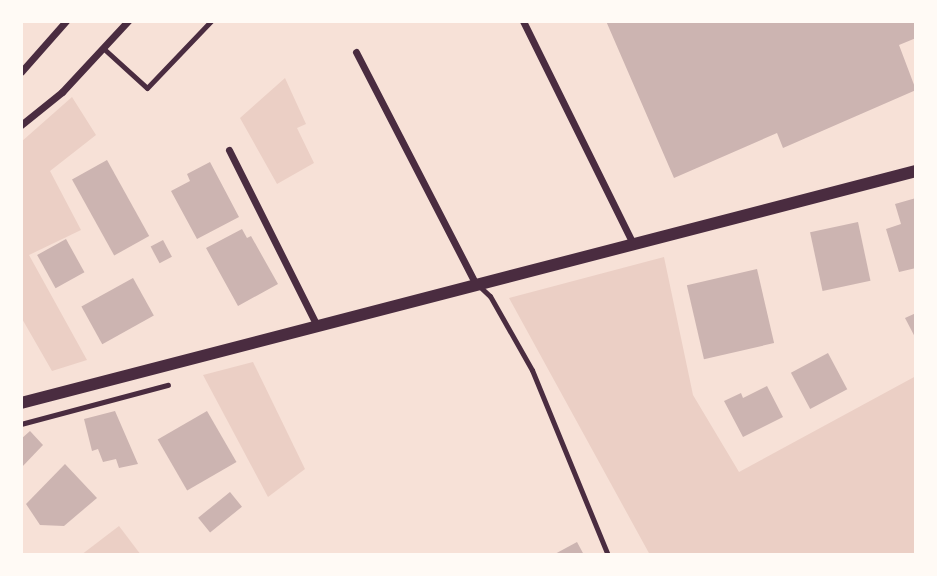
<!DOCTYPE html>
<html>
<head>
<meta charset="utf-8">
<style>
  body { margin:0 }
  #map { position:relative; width:937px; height:576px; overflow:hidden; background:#f7e1d7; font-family:"Fira Sans Condensed",sans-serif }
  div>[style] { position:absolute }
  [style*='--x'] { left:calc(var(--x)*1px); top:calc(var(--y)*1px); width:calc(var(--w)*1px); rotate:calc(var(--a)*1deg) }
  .green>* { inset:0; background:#ebcfc5 }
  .building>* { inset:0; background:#ccb4b1; transform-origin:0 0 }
  .path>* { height:4.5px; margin:-2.25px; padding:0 2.25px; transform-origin:2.25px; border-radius:2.25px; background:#4a2c40 }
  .service>* { height:5px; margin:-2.5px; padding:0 2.5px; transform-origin:2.5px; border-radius:2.5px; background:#4a2c40 }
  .minor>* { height:7px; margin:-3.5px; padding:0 3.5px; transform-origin:3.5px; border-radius:3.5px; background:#4a2c40 }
  .tertiary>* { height:12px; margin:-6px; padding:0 6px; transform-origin:6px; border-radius:6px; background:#4a2c40 }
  span { translate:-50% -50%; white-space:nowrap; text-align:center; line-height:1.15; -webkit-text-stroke:5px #fffaf5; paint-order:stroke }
  .frame { position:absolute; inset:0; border:23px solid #fffaf5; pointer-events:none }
</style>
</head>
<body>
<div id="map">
  <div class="green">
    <i style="clip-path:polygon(285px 78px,306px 124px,297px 128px,314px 163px,277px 184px,240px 118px)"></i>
    <i style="clip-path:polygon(72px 97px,96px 135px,50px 171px,81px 230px,29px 255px,87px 360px,52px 371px,21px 317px,21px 142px)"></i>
    <i style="clip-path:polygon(664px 257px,693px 395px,739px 472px,916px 376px,916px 555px,650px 555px,509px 298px)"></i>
    <i style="clip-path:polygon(253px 362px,305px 469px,268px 497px,203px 375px)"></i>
    <i style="clip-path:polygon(119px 526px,141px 555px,81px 555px)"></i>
  </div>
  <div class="building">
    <i style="clip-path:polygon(606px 21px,916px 21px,916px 38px,899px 45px,916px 90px,783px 148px,777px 133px,674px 178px)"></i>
    <i style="left:107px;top:160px;width:87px;height:40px;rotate:61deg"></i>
    <i style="clip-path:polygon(210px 162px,239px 217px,197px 239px,171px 191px,190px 181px,187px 174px)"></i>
    <i style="clip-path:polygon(916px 198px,916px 268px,899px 272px,886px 229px,901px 224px,895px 204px)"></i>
    <i style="left:858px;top:222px;width:60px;height:49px;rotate:78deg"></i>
    <i style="clip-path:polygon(242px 229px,247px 238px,251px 236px,278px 284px,238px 306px,206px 248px)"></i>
    <i style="left:66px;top:239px;width:38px;height:33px;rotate:61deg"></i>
    <i style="left:163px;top:240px;width:19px;height:14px;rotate:62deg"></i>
    <i style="left:757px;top:269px;width:76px;height:72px;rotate:77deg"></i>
    <i style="left:133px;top:278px;width:43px;height:59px;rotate:61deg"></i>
    <i style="clip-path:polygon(916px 313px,916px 339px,905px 318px)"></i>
    <i style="left:828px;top:353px;width:41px;height:42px;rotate:62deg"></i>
    <i style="clip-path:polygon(767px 386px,783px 417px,743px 437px,724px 401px,741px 393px,743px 398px)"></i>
    <i style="clip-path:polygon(115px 411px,138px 464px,119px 468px,116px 459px,103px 462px,98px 449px,92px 451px,84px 419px)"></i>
    <i style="left:207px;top:411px;width:59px;height:57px;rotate:60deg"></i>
    <i style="clip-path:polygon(30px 431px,43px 445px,21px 468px,21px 439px)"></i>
    <i style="clip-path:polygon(65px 464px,97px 498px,64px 526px,40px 525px,26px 504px)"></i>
    <i style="left:230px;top:492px;width:19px;height:41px;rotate:51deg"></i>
    <i style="clip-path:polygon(577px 542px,584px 555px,553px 555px)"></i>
  </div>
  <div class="path">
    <i style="--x:21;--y:424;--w:152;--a:-14.9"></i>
  </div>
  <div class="service">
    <i style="--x:103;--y:48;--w:59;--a:42.3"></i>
    <i style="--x:147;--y:88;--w:93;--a:-46.3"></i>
    <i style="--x:478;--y:285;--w:16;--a:43"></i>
    <i style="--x:490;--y:296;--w:85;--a:60.4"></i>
    <i style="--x:532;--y:370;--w:200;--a:67.7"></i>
  </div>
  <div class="minor">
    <i style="--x:523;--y:21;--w:249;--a:63.7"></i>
    <i style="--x:356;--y:52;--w:260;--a:62.7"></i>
    <i style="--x:21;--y:72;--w:68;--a:-48.6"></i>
    <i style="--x:21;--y:125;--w:53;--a:-38.8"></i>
    <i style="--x:62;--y:92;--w:97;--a:-47.1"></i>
    <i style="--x:229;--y:150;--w:195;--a:63.4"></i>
  </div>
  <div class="tertiary">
    <i style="--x:21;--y:403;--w:925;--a:-14.53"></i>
  </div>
  <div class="frame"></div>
</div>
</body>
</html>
